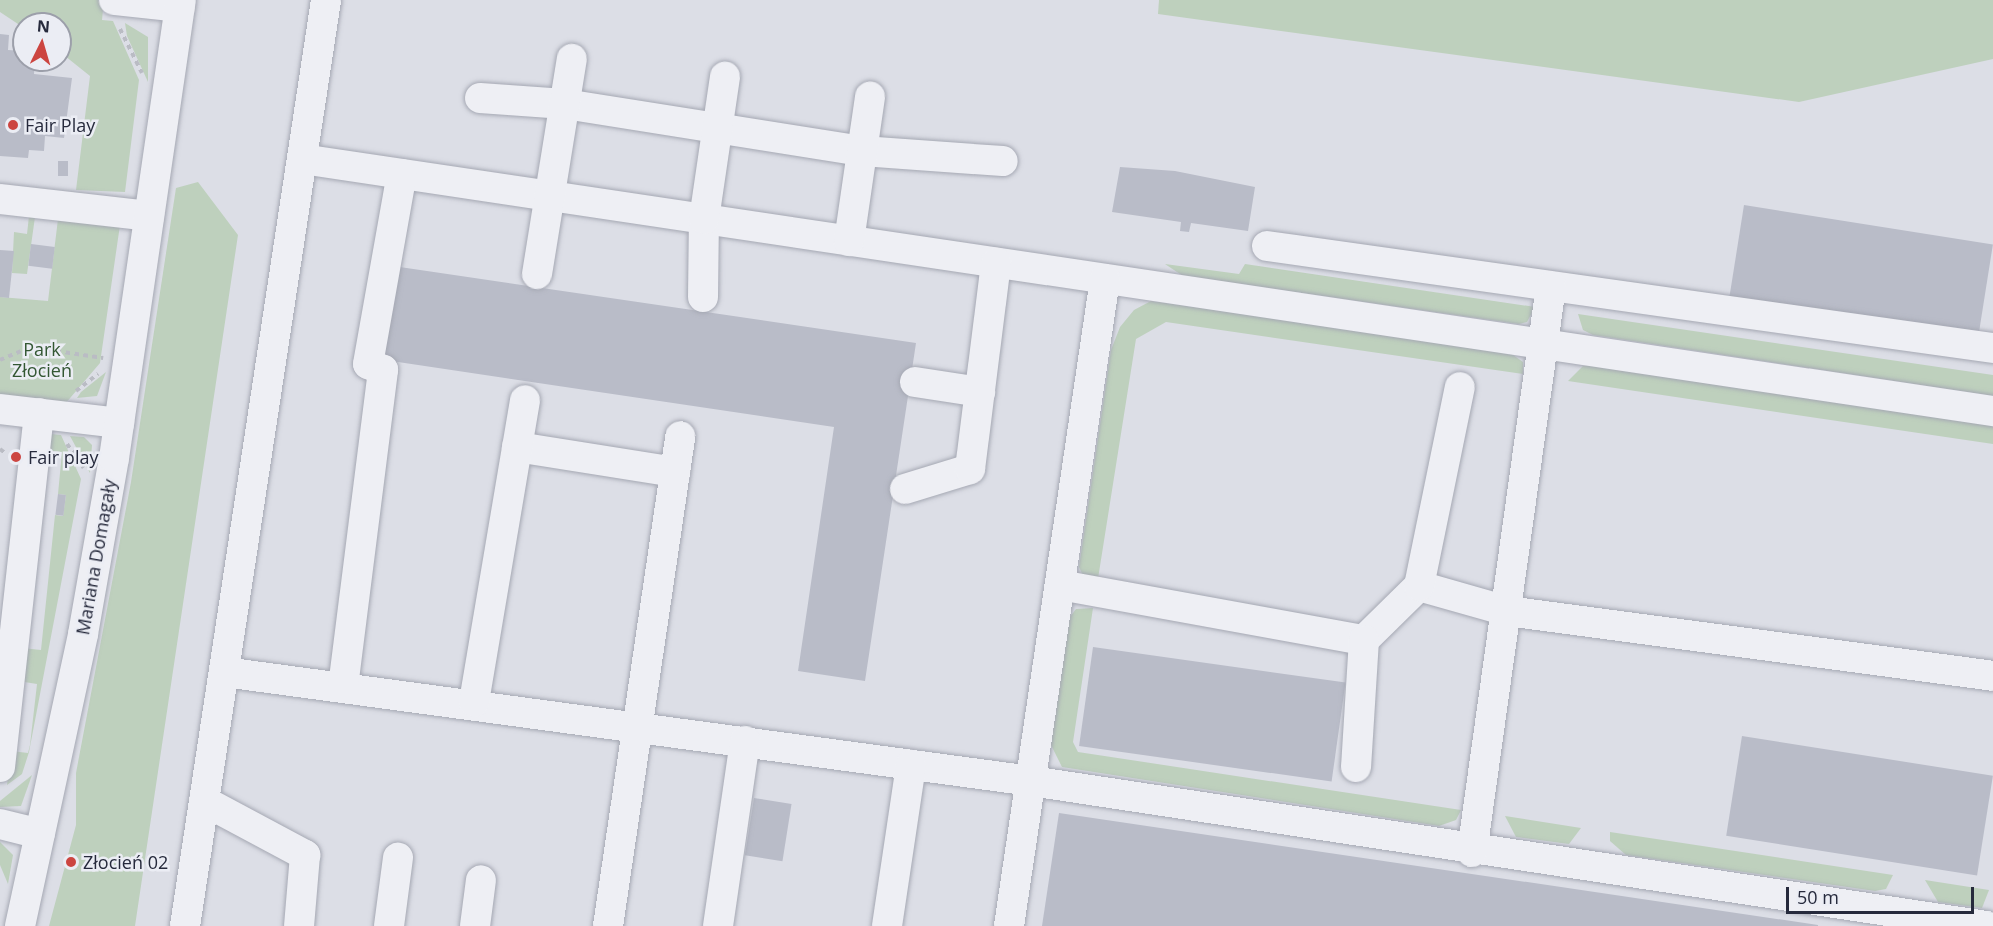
<!DOCTYPE html>
<html>
<head>
<meta charset="utf-8">
<style>
  body { margin:0 }
  #map { position:relative; width:1993px; height:926px; overflow:hidden; background:#dcdee6; font-family:"Open Sans",sans-serif }
  div>[style] { position:absolute }
  [style*='--x'] { left:calc(var(--x)*1px); top:calc(var(--y)*1px); width:calc(var(--w)*1px); rotate:calc(var(--a)*1deg) }
  .green>* { inset:0; background:#bed0bd }
  .building>* { inset:0; background:#b9bcc8; transform-origin:0 0 }
  .path>* { height:4px; margin-top:-2px; transform-origin:0; background:repeating-linear-gradient(90deg,#babcc4 0 4.5px,transparent 0 9px) }
  .roads { filter:drop-shadow(0 0 2px #a5a8b3) drop-shadow(0 0 2px #a5a8b3) }
  .minor>* { height:30px; margin:-15px; padding:0 15px; transform-origin:15px; border-radius:15px; background:#eeeff4 }
  .dots>* { width:16px; height:16px; translate:-50% -50%; box-sizing:border-box; border:3px solid #ebedf4; border-radius:50% }
  span { translate:-50% -50%; white-space:nowrap; text-align:center; line-height:1.15; -webkit-text-stroke:5px #ebedf4; paint-order:stroke }
  .poi-label { font-size:18px; color:#262a3c }
  .left { translate:0 -50%; text-align:left }
  .park-label { font-size:18px; color:#335733 }
  .street-label { font-size:18px; color:#262a3c }
  .north { position:absolute; left:12px; top:12px; width:60px; height:60px; box-sizing:border-box; background:#ebedf4; border:2px solid #9c9faa; border-radius:50%; rotate:5deg; font-size:16px; font-weight:700; line-height:24px; text-align:center; color:#262a3c }
  .north::after { content:''; display:block; margin:auto; width:21px; height:27px; background:#cc4540; clip-path:polygon(50% 0,100% 100%,50% 72%,0 100%) }
  .scale { position:absolute; left:1786px; top:887px; width:188px; height:27px; box-sizing:border-box; border:3px solid #262a3c; border-top:0; padding-left:8px; font-size:18px; line-height:21px; white-space:nowrap; color:#262a3c; -webkit-text-stroke:4px #ebedf4; paint-order:stroke }
</style>
</head>
<body>
<div id="map">
  <div class="green">
    <i style="clip-path:polygon(0 0,104px 0,102px 20px,113px 21px,139px 80px,125px 192px,76px 190px,90px 76px,60px 52px,60px 24px,24px 24px,24px 28px,0 12px)"></i>
    <i style="clip-path:polygon(1159px 0,1993px 0,1993px 59px,1799px 102px,1158px 14px)"></i>
    <i style="clip-path:polygon(125px 23px,148px 37px,148px 82px,127px 36px)"></i>
    <i style="clip-path:polygon(198px 182px,238px 235px,135px 926px,49px 926px,76px 825px,76px 773px,131px 482px,176px 188px)"></i>
    <i style="clip-path:polygon(29px 216px,35px 217px,27px 274px,12px 273px,14px 232px,27px 234px)"></i>
    <i style="clip-path:polygon(58px 219px,120px 225px,100px 363px,65px 404px,0 397px,0 297px,48px 301px)"></i>
    <i style="clip-path:polygon(1165px 264px,1239px 274px,1245px 264px,1535px 307px,1527px 322px,1519px 324px,1183px 276px)"></i>
    <i style="clip-path:polygon(1151px 301px,1506px 350px,1523px 362px,1523px 374px,1166px 322px,1136px 339px,1097px 585px,1084px 578px,1079px 567px,1111px 350px,1120px 327px,1134px 310px)"></i>
    <i style="clip-path:polygon(1578px 314px,1993px 375px,1993px 396px,1593px 335px,1583px 330px)"></i>
    <i style="clip-path:polygon(1593px 364px,1993px 422px,1993px 444px,1568px 381px,1583px 366px)"></i>
    <i style="clip-path:polygon(106px 372px,97px 396px,77px 398px,81px 392px)"></i>
    <i style="clip-path:polygon(51px 434px,61px 435px,81px 479px,29px 752px,22px 774px,7px 785px,11px 751px,28px 753px,30px 745px,37px 684px,18px 681px,22px 648px,41px 650px,55px 515px,63px 516px,66px 495px,58px 494px,62px 452px,43px 450px)"></i>
    <i style="clip-path:polygon(70px 436px,84px 437px,92px 445px,90px 473px)"></i>
    <i style="clip-path:polygon(1093px 608px,1073px 742px,1078px 752px,1461px 810px,1456px 820px,1439px 826px,1062px 767px,1051px 745px,1070px 617px,1076px 609px)"></i>
    <i style="clip-path:polygon(32px 775px,21px 806px,0 807px,0 801px)"></i>
    <i style="clip-path:polygon(1505px 816px,1581px 828px,1569px 844px,1516px 837px)"></i>
    <i style="clip-path:polygon(1610px 832px,1893px 875px,1886px 889px,1875px 891px,1626px 855px,1610px 841px)"></i>
    <i style="clip-path:polygon(0 842px,13px 855px,8px 884px,0 865px)"></i>
    <i style="clip-path:polygon(1925px 880px,1989px 890px,1982px 908px,1938px 902px)"></i>
  </div>
  <div class="building">
    <i style="clip-path:polygon(0 34px,9px 35px,8px 50px,24px 51px,24px 60px,35px 60px,34px 74px,72px 78px,64px 138px,45px 136px,44px 151px,29px 150px,28px 158px,0 156px)"></i>
    <i style="left:58px;top:161px;width:10px;height:15px"></i>
    <i style="clip-path:polygon(1120px 167px,1175px 171px,1255px 187px,1248px 231px,1191px 223px,1189px 232px,1180px 231px,1181px 222px,1112px 212px)"></i>
    <i style="left:1744px;top:205px;width:252px;height:94px;rotate:9deg"></i>
    <i style="left:31px;top:244px;width:24px;height:22px;rotate:7deg"></i>
    <i style="clip-path:polygon(0 250px,14px 251px,9px 298px,0 297px)"></i>
    <i style="clip-path:polygon(393px 266px,916px 343px,865px 681px,798px 671px,834px 427px,378px 359px)"></i>
    <i style="left:58px;top:494px;width:8px;height:21px;rotate:7deg"></i>
    <i style="left:1093px;top:647px;width:255px;height:100px;rotate:8deg"></i>
    <i style="left:1742px;top:736px;width:254px;height:101px;rotate:9deg"></i>
    <i style="left:754px;top:798px;width:38px;height:58px;rotate:9deg"></i>
    <i style="clip-path:polygon(1059px 813px,1818px 925px,1818px 926px,1042px 926px)"></i>
  </div>
  <div class="path">
    <i style="--x:120;--y:29;--w:49;--a:63.4"></i>
    <i style="--x:0;--y:360;--w:33;--a:-23"></i>
    <i style="--x:30;--y:347;--w:74;--a:8.6"></i>
    <i style="--x:76;--y:391;--w:28;--a:-38"></i>
    <i style="--x:67;--y:444;--w:29;--a:55"></i>
    <i style="--x:0;--y:449;--w:6;--a:39"></i>
  </div>
  <div class="roads">
    <div class="minor">
      <i style="--x:114;--y:0;--w:66;--a:6.1"></i>
      <i style="--x:480;--y:98;--w:85;--a:4"></i>
      <i style="--x:565;--y:104;--w:301;--a:9"></i>
      <i style="--x:862;--y:151;--w:141;--a:4.1"></i>
      <i style="--x:302;--y:159;--w:1710;--a:8.48"></i>
      <i style="--x:0;--y:199;--w:150;--a:6.5"></i>
      <i style="--x:849;--y:241;--w:146;--a:-81.7"></i>
      <i style="--x:1267;--y:246;--w:733;--a:8"></i>
      <i style="--x:537;--y:274;--w:218;--a:-80.8"></i>
      <i style="--x:703;--y:297;--w:78;--a:-89.3"></i>
      <i style="--x:704;--y:219;--w:144;--a:-81.6"></i>
      <i style="--x:915;--y:382;--w:66;--a:8.7"></i>
      <i style="--x:0;--y:409;--w:120;--a:6.7"></i>
      <i style="--x:517;--y:447;--w:160;--a:9"></i>
      <i style="--x:905;--y:489;--w:68;--a:-17.1"></i>
      <i style="--x:970;--y:469;--w:208;--a:-82.8"></i>
      <i style="--x:1060;--y:585;--w:309;--a:10.3"></i>
      <i style="--x:1364;--y:640;--w:77;--a:-44.5"></i>
      <i style="--x:1419;--y:586;--w:91;--a:15.9"></i>
      <i style="--x:1507;--y:611;--w:490;--a:7.6"></i>
      <i style="--x:1419;--y:586;--w:203;--a:-78.4"></i>
      <i style="--x:224;--y:672;--w:814;--a:7.69"></i>
      <i style="--x:1031;--y:781;--w:966;--a:8.63"></i>
      <i style="--x:343;--y:687;--w:320;--a:-82.8"></i>
      <i style="--x:383;--y:370;--w:16;--a:-158"></i>
      <i style="--x:368;--y:364;--w:193;--a:-79.9"></i>
      <i style="--x:474;--y:702;--w:306;--a:-80.4"></i>
      <i style="--x:0;--y:767;--w:356;--a:-83.7"></i>
      <i style="--x:1356;--y:767;--w:127;--a:-86.4"></i>
      <i style="--x:204;--y:801;--w:115;--a:28.1"></i>
      <i style="--x:305;--y:855;--w:71;--a:94.8"></i>
      <i style="--x:0;--y:824;--w:41;--a:14"></i>
      <i style="--x:1472;--y:852;--w:571;--a:-82.05"></i>
      <i style="--x:20;--y:926;--w:299;--a:-77.8"></i>
      <i style="--x:83;--y:634;--w:179;--a:-80"></i>
      <i style="--x:114;--y:458;--w:463;--a:-81.7"></i>
      <i style="--x:185;--y:926;--w:937;--a:-81.34"></i>
      <i style="--x:389;--y:926;--w:69;--a:-82.5"></i>
      <i style="--x:475;--y:926;--w:46;--a:-82.6"></i>
      <i style="--x:608;--y:926;--w:495;--a:-81.6"></i>
      <i style="--x:718;--y:926;--w:187;--a:-81.7"></i>
      <i style="--x:887;--y:926;--w:163;--a:-81.5"></i>
      <i style="--x:1009;--y:926;--w:654;--a:-81.56"></i>
    </div>
  </div>
  <div class="dots">
    <i style="left:13px;top:125px;background:#cc4540"></i>
    <i style="left:16px;top:457px;background:#cc4540"></i>
    <i style="left:71px;top:862px;background:#cc4540"></i>
  </div>
  <div class="poi-label">
    <span class="left" style="left:25px;top:125px">Fair Play</span>
    <span class="left" style="left:28px;top:457px">Fair play</span>
    <span class="left" style="left:83px;top:862px">Złocień 02</span>
  </div>
  <div class="park-label">
    <span style="left:42px;top:360px">Park<br>Złocień</span>
  </div>
  <div class="street-label">
    <span style="left:96px;top:557px;rotate:-80deg">Mariana Domagały</span>
  </div>
  <div class="north">N</div>
  <div class="scale">50 m</div>
</div>
</body>
</html>
